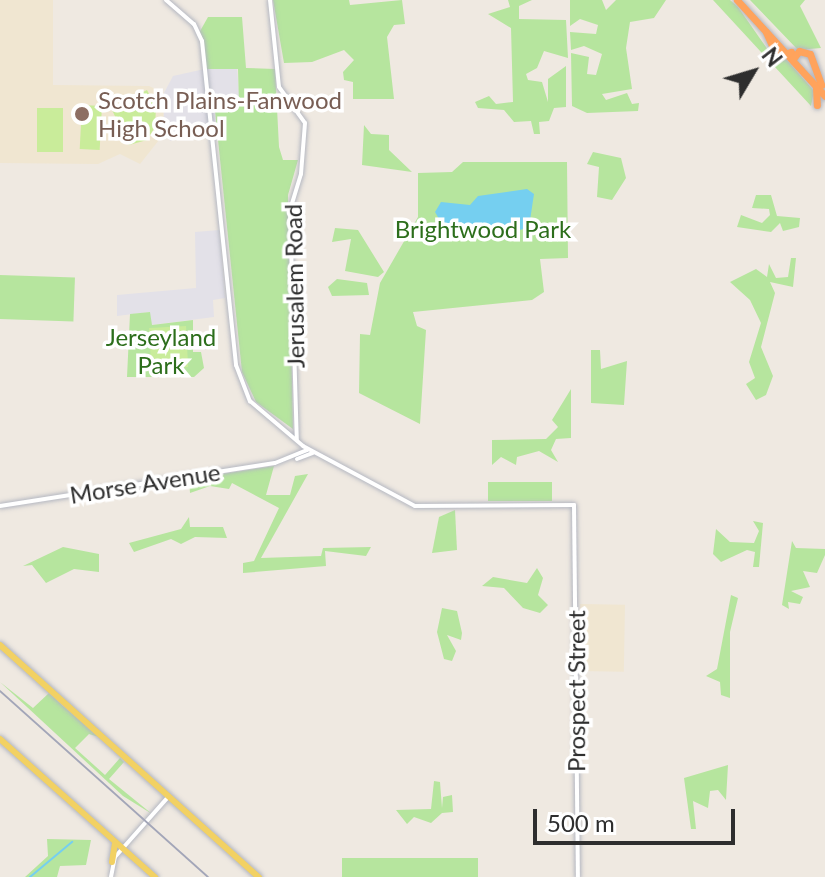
<!DOCTYPE html>
<html>
<head>
<meta charset="utf-8">
<style>
  body { margin:0 }
  #map { position:relative; width:825px; height:877px; overflow:hidden; background:#efe9e1; font-family:Lato,sans-serif }
  div>[style] { position:absolute }
  [style*='--x'] { left:calc(var(--x)*1px); top:calc(var(--y)*1px); width:calc(var(--w)*1px); rotate:calc(var(--a)*1deg) }
  .industrial>* { inset:0; background:#e3e1e8 }
  .education>* { inset:0; background:#f0e6d1; transform-origin:0 0 }
  .green>* { inset:0; background:#b6e59e; transform-origin:0 0 }
  .pitch>* { inset:0; background:#c9ec9a; transform-origin:0 0 }
  .water>* { inset:0; background:#75cff0 }
  .stream>* { height:2px; margin:-1px; padding:0 1px; transform-origin:1px; border-radius:1px; background:#75cff0 }
  .roads { filter:drop-shadow(0 0 2px #b4b7c1) drop-shadow(0 0 2px #b4b7c1) }
  .minor>* { height:4px; margin:-2px; padding:0 2px; transform-origin:2px; border-radius:2px; background:#fff }
  .major>* { height:6px; margin:-3px; padding:0 3px; transform-origin:3px; border-radius:3px; background:#f2d163 }
  .highway>* { height:7px; margin:-3.5px; padding:0 3.5px; transform-origin:3.5px; border-radius:3.5px; background:#ffa35c }
  .rail>* { height:2px; margin:-1px; padding:0 1px; transform-origin:1px; border-radius:1px; background:#a3a6b8 }
  .dots>* { width:22px; height:22px; translate:-50% -50%; box-sizing:border-box; border:4px solid #fff; border-radius:50% }
  span { translate:-50% -50%; white-space:nowrap; text-align:center; line-height:1.15; -webkit-text-stroke:7px #fff; paint-order:stroke }
  .education-label { font-size:24px; color:#785e54 }
  .left { translate:0 -50%; text-align:left }
  .park-label { font-size:24px; color:#2c6e1b }
  .street-label { font-size:24px; color:#2e2e2e }
  .north { position:absolute; left:713px; top:32px; width:80px; height:80px; -webkit-text-stroke:6px #fff; paint-order:stroke; rotate:52deg; font-size:22px; font-weight:700; line-height:32px; text-align:center; color:#2e2e2e }
  .north::after { content:''; display:block; margin:auto; width:28px; height:36px; background:#2e2e2e; clip-path:polygon(50% 0,100% 100%,50% 72%,0 100%) }
  .scale { position:absolute; left:533px; top:809px; width:202px; height:36px; box-sizing:border-box; border:4px solid #2e2e2e; border-top:0; padding-left:10px; font-size:24px; line-height:28px; white-space:nowrap; color:#2e2e2e; -webkit-text-stroke:6px #fff; paint-order:stroke }
</style>
</head>
<body>
<div id="map">
  <div class="industrial">
    <i style="clip-path:polygon(218px 66px,237px 69px,240px 104px,215px 111px,216px 134px,178px 135px,171px 141px,163px 135px,164px 93px,173px 76px)"></i>
    <i style="clip-path:polygon(219px 230px,225px 298px,213px 300px,214px 317px,151px 325px,149px 312px,117px 316px,117px 295px,196px 288px,195px 232px)"></i>
  </div>
  <div class="education">
    <i style="clip-path:polygon(0 0,53px 0,53px 85px,149px 86px,164px 93px,163px 135px,140px 164px,120px 154px,98px 164px,0 163px)"></i>
    <i style="left:580px;top:604px;width:45px;height:67px;rotate:1deg"></i>
  </div>
  <div class="green">
    <i style="clip-path:polygon(273px 0,349px 0,350px 5px,402px 0,405px 24px,394px 25px,387px 37px,394px 99px,353px 99px,353px 82px,344px 80px,343px 72px,354px 60px,344px 50px,312px 62px,284px 63px)"></i>
    <i style="clip-path:polygon(508px 0,532px 0,519px 6px,519px 19px,566px 20px,568px 58px,544px 51px,537px 68px,526px 74px,528px 80px,542px 82px,548px 102px,548px 79px,566px 66px,566px 107px,554px 108px,549px 121px,539px 122px,540px 134px,534px 134px,531px 121px,514px 122px,504px 110px,478px 108px,475px 102px,489px 96px,496px 104px,513px 102px,511px 28px,488px 14px,510px 7px)"></i>
    <i style="clip-path:polygon(570px 0,602px 0,606px 10px,616px 0,666px 0,654px 18px,630px 22px,626px 48px,632px 89px,602px 94px,606px 100px,627px 93px,632px 104px,639px 103px,638px 111px,587px 113px,572px 106px,571px 53px,589px 57px,587px 74px,596px 75px,602px 54px,584px 46px,571px 50px,570px 32px,596px 34px,598px 25px,580px 19px,570px 26px)"></i>
    <i style="clip-path:polygon(713px 0,730px 0,738px 7px,773px 57px,786px 59px,814px 91px,811px 106px)"></i>
    <i style="clip-path:polygon(750px 0,805px 0,800px 6px,821px 48px,798px 50px)"></i>
    <i style="clip-path:polygon(208px 17px,242px 17px,246px 68px,275px 69px,279px 147px,283px 160px,298px 160px,288px 195px,293px 429px,256px 402px,242px 372px,215px 111px,239px 104px,238px 69px,206px 69px,199px 33px)"></i>
    <i style="clip-path:polygon(364px 125px,371px 134px,389px 135px,389px 150px,412px 172px,362px 165px)"></i>
    <i style="clip-path:polygon(593px 152px,621px 158px,626px 178px,612px 200px,597px 197px,599px 167px,587px 164px)"></i>
    <i style="clip-path:polygon(463px 162px,567px 162px,568px 258px,540px 259px,544px 292px,532px 300px,413px 312px,417px 326px,426px 330px,420px 424px,359px 393px,360px 334px,370px 335px,380px 283px,418px 217px,418px 173px,452px 172px)"></i>
    <i style="clip-path:polygon(756px 195px,771px 195px,777px 216px,800px 218px,799px 227px,783px 231px,780px 223px,771px 232px,737px 227px,741px 215px,762px 223px,770px 215px,769px 209px,752px 208px)"></i>
    <i style="clip-path:polygon(335px 228px,358px 230px,384px 272px,378px 277px,345px 271px,351px 239px,332px 242px)"></i>
    <i style="clip-path:polygon(791px 258px,796px 258px,793px 287px,770px 282px,775px 293px,761px 347px,773px 376px,766px 395px,756px 400px,746px 384px,755px 378px,749px 362px,761px 323px,750px 300px,730px 282px,756px 269px,767px 277px,769px 264px,776px 278px,788px 277px)"></i>
    <i style="left:0;top:275px;width:75px;height:44px;rotate:2deg"></i>
    <i style="clip-path:polygon(337px 279px,367px 283px,369px 295px,332px 296px,328px 287px)"></i>
    <i style="clip-path:polygon(150px 312px,152px 325px,193px 320px,193px 352px,201px 352px,204px 368px,194px 377px,127px 377px,130px 314px)"></i>
    <i style="clip-path:polygon(591px 350px,600px 350px,601px 369px,627px 361px,624px 405px,591px 403px)"></i>
    <i style="clip-path:polygon(571px 389px,571px 438px,556px 439px,551px 450px,558px 462px,539px 451px,517px 457px,516px 465px,501px 457px,492px 465px,492px 440px,546px 439px,558px 427px,552px 420px)"></i>
    <i style="clip-path:polygon(274px 466px,266px 495px,290px 495px,295px 476px,308px 474px,261px 558px,321px 556px,323px 548px,371px 547px,366px 556px,325px 551px,326px 566px,243px 573px,243px 563px,254px 561px,279px 508px,232px 483px,229px 489px,210px 486px,190px 493px,189px 479px)"></i>
    <i style="left:552px;top:482px;width:19px;height:64px;rotate:90deg"></i>
    <i style="clip-path:polygon(455px 510px,457px 550px,432px 553px,439px 517px)"></i>
    <i style="clip-path:polygon(189px 517px,190px 527px,223px 527px,227px 538px,195px 537px,181px 544px,171px 539px,134px 552px,129px 543px,181px 529px)"></i>
    <i style="clip-path:polygon(753px 521px,763px 523px,759px 567px,753px 567px,755px 552px,747px 550px,721px 562px,713px 554px,716px 529px,730px 542px,754px 543px,759px 531px)"></i>
    <i style="clip-path:polygon(792px 541px,796px 548px,825px 549px,825px 555px,817px 573px,803px 571px,810px 587px,791px 591px,803px 597px,800px 604px,788px 602px,789px 609px,782px 605px)"></i>
    <i style="clip-path:polygon(63px 547px,99px 554px,99px 572px,74px 569px,46px 583px,32px 565px,23px 566px)"></i>
    <i style="clip-path:polygon(537px 568px,543px 578px,538px 595px,548px 605px,540px 613px,523px 608px,504px 588px,482px 586px,493px 577px,527px 583px)"></i>
    <i style="clip-path:polygon(731px 595px,738px 598px,730px 632px,730px 698px,721px 695px,720px 682px,706px 676px,717px 669px)"></i>
    <i style="clip-path:polygon(442px 608px,457px 611px,462px 633px,461px 640px,447px 635px,456px 651px,452px 661px,444px 659px,437px 632px)"></i>
    <i style="clip-path:polygon(0 682px,33px 708px,49px 693px,63px 706px,99px 737px,89px 734px,75px 748px,105px 775px,120px 758px,124px 762px,109px 779px,152px 814px,123px 796px)"></i>
    <i style="clip-path:polygon(728px 765px,726px 800px,718px 790px,710px 791px,708px 808px,693px 801px,696px 829px,691px 829px,684px 778px)"></i>
    <i style="clip-path:polygon(434px 781px,440px 782px,442px 808px,443px 797px,452px 795px,453px 812px,442px 813px,431px 823px,414px 817px,407px 824px,396px 810px,431px 809px)"></i>
    <i style="clip-path:polygon(47px 839px,91px 840px,86px 865px,60px 866px,57px 877px,25px 877px,48px 856px)"></i>
    <i style="left:342px;top:858px;width:136px;height:19px"></i>
  </div>
  <div class="pitch">
    <i style="clip-path:polygon(147px 90px,156px 107px,155px 127px,147px 140px,129px 145px,111px 108px)"></i>
    <i style="left:82px;top:105px;width:20px;height:44px;rotate:3deg"></i>
    <i style="left:37px;top:108px;width:26px;height:44px"></i>
    <i style="left:186px;top:326px;width:41px;height:37px;rotate:87deg"></i>
  </div>
  <div class="water">
    <i style="clip-path:polygon(527px 189px,534px 194px,529px 227px,511px 233px,482px 234px,471px 224px,451px 240px,435px 212px,441px 202px,470px 205px,478px 196px)"></i>
  </div>
  <div class="stream">
    <i style="--x:30;--y:877;--w:55;--a:-39.8"></i>
  </div>
  <div class="roads">
    <div class="minor">
      <i style="--x:166;--y:0;--w:37;--a:41"></i>
      <i style="--x:194;--y:24;--w:19;--a:65"></i>
      <i style="--x:202;--y:41;--w:326;--a:84"></i>
      <i style="--x:236;--y:365;--w:39;--a:69"></i>
      <i style="--x:250;--y:401;--w:70;--a:40.3"></i>
      <i style="--x:303;--y:446;--w:127;--a:28.2"></i>
      <i style="--x:415;--y:506;--w:159;--a:-0.4"></i>
      <i style="--x:574;--y:505;--w:372;--a:89.4"></i>
      <i style="--x:270;--y:0;--w:87;--a:84.1"></i>
      <i style="--x:279;--y:87;--w:44;--a:54.2"></i>
      <i style="--x:305;--y:123;--w:51;--a:94.5"></i>
      <i style="--x:301;--y:174;--w:38;--a:107"></i>
      <i style="--x:290;--y:210;--w:230;--a:88.3"></i>
      <i style="--x:297;--y:459;--w:17;--a:-21"></i>
      <i style="--x:0;--y:506;--w:278;--a:-8.9"></i>
      <i style="--x:275;--y:463;--w:35;--a:-22"></i>
      <i style="--x:111;--y:877;--w:20;--a:-79"></i>
      <i style="--x:115;--y:857;--w:80;--a:-48.5"></i>
    </div>
    <div class="major">
      <i style="--x:0;--y:645;--w:348;--a:41.9"></i>
      <i style="--x:0;--y:739;--w:208;--a:41.7"></i>
      <i style="--x:112;--y:862;--w:20;--a:-81"></i>
    </div>
    <div class="highway">
      <i style="--x:737;--y:0;--w:130;--a:47.5"></i>
      <i style="--x:766;--y:32;--w:27;--a:66"></i>
      <i style="--x:777;--y:57;--w:15;--a:-20"></i>
      <i style="--x:793;--y:59;--w:10;--a:-53"></i>
      <i style="--x:799;--y:51;--w:11;--a:15"></i>
      <i style="--x:810;--y:54;--w:33;--a:70"></i>
      <i style="--x:816;--y:88;--w:17;--a:87"></i>
    </div>
  </div>
  <div class="rail">
    <i style="--x:0;--y:691;--w:279;--a:41.8"></i>
  </div>
  <div class="dots">
    <i style="left:82px;top:114px;background:#8d6e63"></i>
  </div>
  <div class="education-label">
    <span class="left" style="left:98px;top:114px">Scotch Plains-Fanwood<br>High School</span>
  </div>
  <div class="park-label">
    <span style="left:483px;top:229px">Brightwood Park</span>
    <span style="left:161px;top:351px">Jerseyland<br>Park</span>
  </div>
  <div class="street-label">
    <span style="left:294px;top:286px;rotate:-91deg">Jerusalem Road</span>
    <span style="left:145px;top:483px;rotate:-9deg">Morse Avenue</span>
    <span style="left:576px;top:691px;rotate:-90deg">Prospect Street</span>
  </div>
  <div class="north">N</div>
  <div class="scale">500 m</div>
</div>
</body>
</html>
